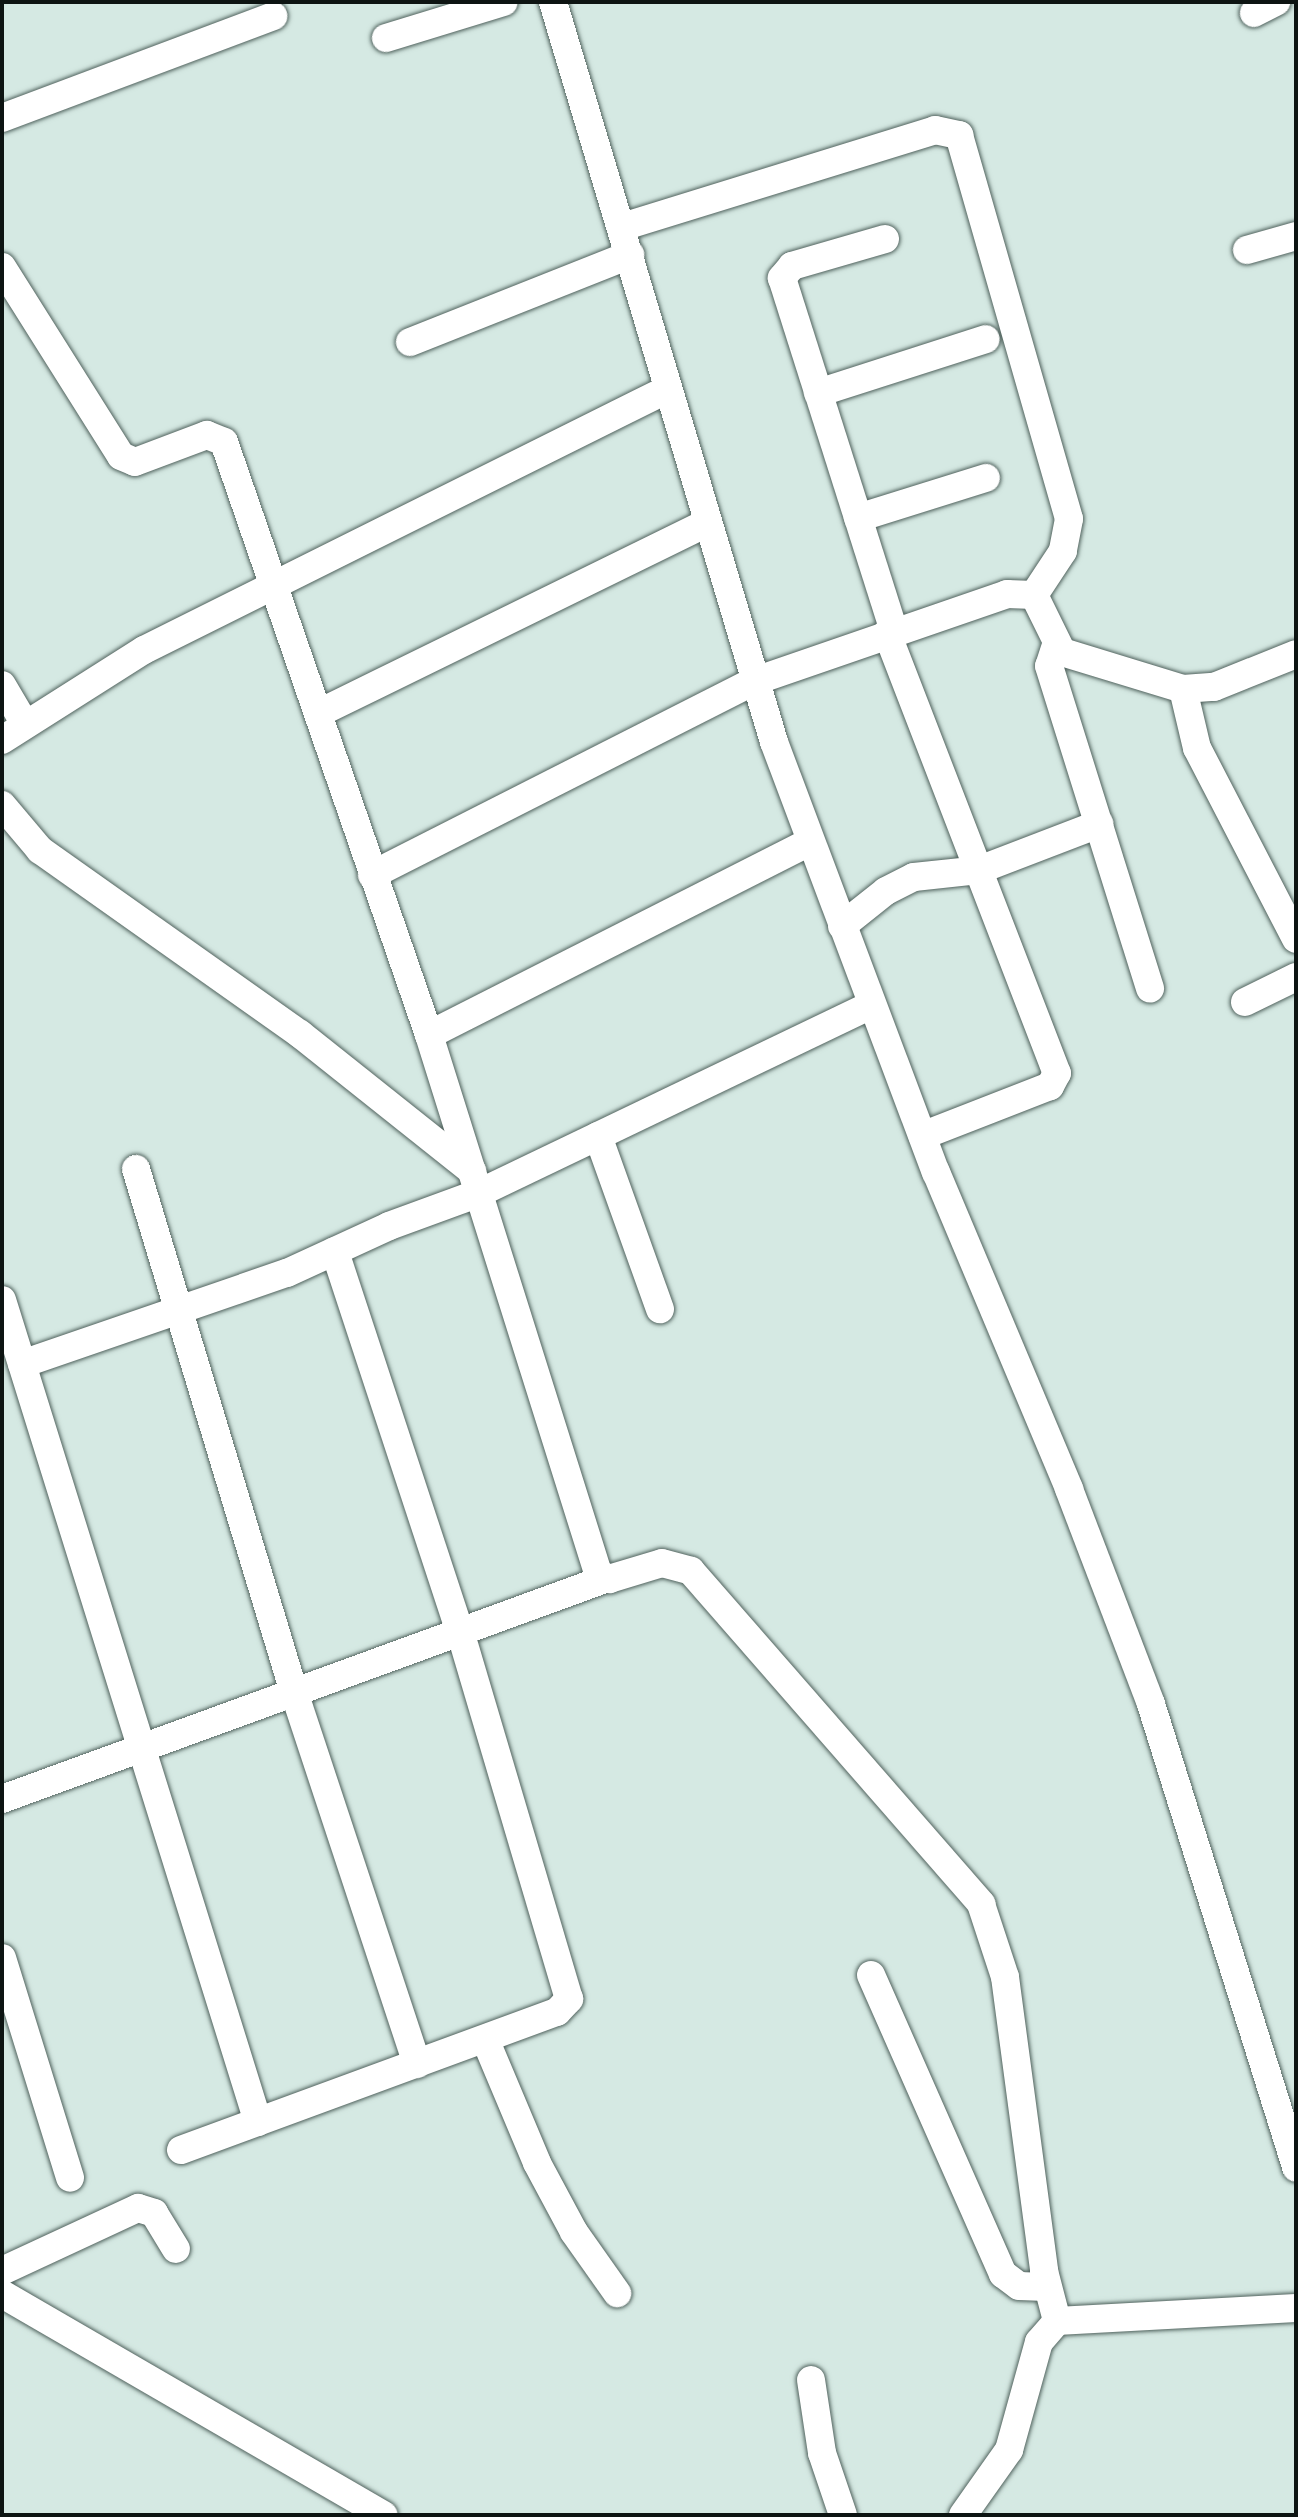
<!DOCTYPE html>
<html>
<head>
<meta charset="utf-8">
<style>
  body { margin:0 }
  #map { position:relative; width:1298px; height:2517px; overflow:hidden; background:#d5e9e3; font-family:"PT Serif",serif }
  div>[style] { position:absolute }
  [style*='--x'] { left:calc(var(--x)*1px); top:calc(var(--y)*1px); width:calc(var(--w)*1px); rotate:calc(var(--a)*1deg) }
  .roads { filter:drop-shadow(0 0 2px #50625d) drop-shadow(0 0 2px #50625d) }
  .minor>* { height:28px; margin:-14px; padding:0 14px; transform-origin:14px; border-radius:14px; background:#fff }
  span { translate:-50% -50%; white-space:nowrap; text-align:center; line-height:1.15; -webkit-text-stroke:8px #d5e9e3; paint-order:stroke }
  .frame { position:absolute; inset:0; border:4px solid #0d1412; pointer-events:none }
</style>
</head>
<body>
<div id="map">
  <div class="roads">
    <div class="minor">
      <i style="--x:553;--y:2;--w:772;--a:73.37"></i>
      <i style="--x:774;--y:742;--w:460;--a:69.4"></i>
      <i style="--x:936;--y:1172;--w:344;--a:67.2"></i>
      <i style="--x:1069;--y:1489;--w:230;--a:69.1"></i>
      <i style="--x:1151;--y:1704;--w:486;--a:72.6"></i>
      <i style="--x:1254;--y:13;--w:25;--a:-27"></i>
      <i style="--x:386;--y:38;--w:123;--a:-17"></i>
      <i style="--x:2;--y:118;--w:290;--a:-20.6"></i>
      <i style="--x:622;--y:227;--w:328;--a:-17.2"></i>
      <i style="--x:935;--y:130;--w:25;--a:12"></i>
      <i style="--x:959;--y:135;--w:399;--a:74"></i>
      <i style="--x:1069;--y:519;--w:33;--a:101"></i>
      <i style="--x:1063;--y:551;--w:53;--a:123.4"></i>
      <i style="--x:885;--y:239;--w:97;--a:163.8"></i>
      <i style="--x:792;--y:266;--w:16;--a:130"></i>
      <i style="--x:782;--y:278;--w:370;--a:72.4"></i>
      <i style="--x:1247;--y:250;--w:51;--a:-15.9"></i>
      <i style="--x:2;--y:267;--w:223;--a:57.8"></i>
      <i style="--x:121;--y:456;--w:15;--a:23"></i>
      <i style="--x:135;--y:462;--w:77;--a:-20.6"></i>
      <i style="--x:207;--y:435;--w:18;--a:22"></i>
      <i style="--x:224;--y:442;--w:627;--a:70.93"></i>
      <i style="--x:429;--y:1035;--w:564;--a:72.56"></i>
      <i style="--x:598;--y:1573;--w:13;--a:29"></i>
      <i style="--x:609;--y:1579;--w:55;--a:-16.8"></i>
      <i style="--x:662;--y:1563;--w:30;--a:15"></i>
      <i style="--x:691;--y:1571;--w:442;--a:48.9"></i>
      <i style="--x:981;--y:1904;--w:77;--a:71.8"></i>
      <i style="--x:1005;--y:1977;--w:297;--a:82.4"></i>
      <i style="--x:1044;--y:2271;--w:52;--a:75.4"></i>
      <i style="--x:410;--y:342;--w:237;--a:-21.6"></i>
      <i style="--x:818;--y:393;--w:176;--a:-17.8"></i>
      <i style="--x:858;--y:518;--w:134;--a:-17.4"></i>
      <i style="--x:887;--y:633;--w:472;--a:68.9"></i>
      <i style="--x:1057;--y:1073;--w:15;--a:118"></i>
      <i style="--x:1050;--y:1086;--w:137;--a:158.7"></i>
      <i style="--x:1056;--y:645;--w:22;--a:108"></i>
      <i style="--x:1049;--y:666;--w:338;--a:72.6"></i>
      <i style="--x:2;--y:685;--w:45;--a:59.5"></i>
      <i style="--x:1183;--y:689;--w:61;--a:76.7"></i>
      <i style="--x:1197;--y:748;--w:215;--a:62.6"></i>
      <i style="--x:319;--y:713;--w:432;--a:-26.1"></i>
      <i style="--x:2;--y:740;--w:168;--a:-32.4"></i>
      <i style="--x:144;--y:650;--w:585;--a:-26.48"></i>
      <i style="--x:2;--y:805;--w:59;--a:49.8"></i>
      <i style="--x:40;--y:850;--w:319;--a:35.3"></i>
      <i style="--x:300;--y:1034;--w:220;--a:38.5"></i>
      <i style="--x:372;--y:875;--w:429;--a:-26.9"></i>
      <i style="--x:755;--y:681;--w:267;--a:-19"></i>
      <i style="--x:1007;--y:594;--w:27;--a:2"></i>
      <i style="--x:1034;--y:595;--w:64;--a:63.8"></i>
      <i style="--x:1062;--y:652;--w:127;--a:17"></i>
      <i style="--x:1183;--y:689;--w:31;--a:-4"></i>
      <i style="--x:1214;--y:687;--w:88;--a:-21.9"></i>
      <i style="--x:842;--y:926;--w:56;--a:-38.5"></i>
      <i style="--x:886;--y:891;--w:31;--a:-27"></i>
      <i style="--x:914;--y:877;--w:65;--a:-6.1"></i>
      <i style="--x:979;--y:870;--w:129;--a:-21"></i>
      <i style="--x:1245;--y:1002;--w:57;--a:-26.1"></i>
      <i style="--x:429;--y:1035;--w:427;--a:-26.9"></i>
      <i style="--x:598;--y:1136;--w:184;--a:70.3"></i>
      <i style="--x:136;--y:1169;--w:543;--a:73.2"></i>
      <i style="--x:293;--y:1689;--w:395;--a:71.7"></i>
      <i style="--x:2;--y:1300;--w:861;--a:72.7"></i>
      <i style="--x:22;--y:1364;--w:280;--a:-19"></i>
      <i style="--x:287;--y:1273;--w:112;--a:-24.7"></i>
      <i style="--x:389;--y:1226;--w:96;--a:-20.1"></i>
      <i style="--x:479;--y:1193;--w:435;--a:-25.6"></i>
      <i style="--x:2;--y:1799;--w:642;--a:-20.04"></i>
      <i style="--x:2;--y:1958;--w:230;--a:72.8"></i>
      <i style="--x:871;--y:1975;--w:327;--a:66.2"></i>
      <i style="--x:1003;--y:2274;--w:20;--a:37"></i>
      <i style="--x:1019;--y:2286;--w:27;--a:2"></i>
      <i style="--x:485;--y:2039;--w:134;--a:67.2"></i>
      <i style="--x:537;--y:2163;--w:78;--a:61.8"></i>
      <i style="--x:574;--y:2232;--w:75;--a:54.8"></i>
      <i style="--x:181;--y:2150;--w:401;--a:-20.2"></i>
      <i style="--x:557;--y:2012;--w:18;--a:-47"></i>
      <i style="--x:569;--y:1999;--w:383;--a:-106.5"></i>
      <i style="--x:460;--y:1632;--w:401;--a:-108.2"></i>
      <i style="--x:2;--y:2271;--w:150;--a:-24.9"></i>
      <i style="--x:138;--y:2208;--w:17;--a:17"></i>
      <i style="--x:154;--y:2213;--w:42;--a:58.6"></i>
      <i style="--x:2;--y:2294;--w:441;--a:30.1"></i>
      <i style="--x:811;--y:2380;--w:74;--a:81.4"></i>
      <i style="--x:822;--y:2453;--w:65;--a:71.3"></i>
      <i style="--x:963;--y:2515;--w:80;--a:-54.7"></i>
      <i style="--x:1009;--y:2450;--w:112;--a:-74.5"></i>
      <i style="--x:1039;--y:2342;--w:28;--a:-49"></i>
      <i style="--x:1057;--y:2321;--w:239;--a:-3.1"></i>
    </div>
  </div>
  <div class="frame"></div>
</div>
</body>
</html>
